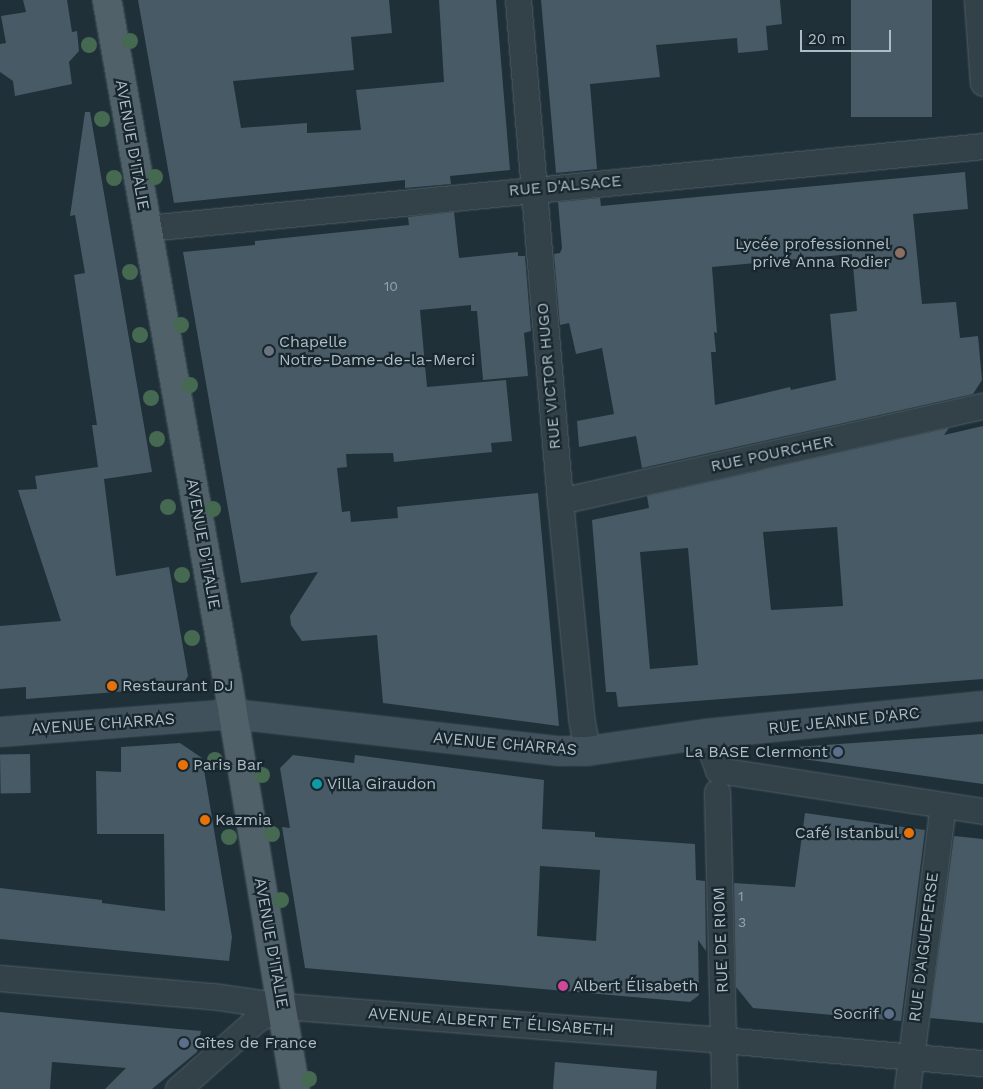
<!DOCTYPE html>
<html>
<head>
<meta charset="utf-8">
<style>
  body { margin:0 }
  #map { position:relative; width:983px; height:1089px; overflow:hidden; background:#1f3039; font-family:"Work Sans",sans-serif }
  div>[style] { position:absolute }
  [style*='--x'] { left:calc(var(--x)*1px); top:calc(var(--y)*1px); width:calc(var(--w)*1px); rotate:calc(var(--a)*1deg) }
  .building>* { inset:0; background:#475a65; transform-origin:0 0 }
  .roads { filter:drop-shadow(0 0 1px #505f67) drop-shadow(0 0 1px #505f67) }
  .street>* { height:25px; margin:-12.5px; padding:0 12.5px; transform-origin:12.5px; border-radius:12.5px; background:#334149 }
  .secondary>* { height:28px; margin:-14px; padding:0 14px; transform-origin:14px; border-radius:14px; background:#41515c }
  .primary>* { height:28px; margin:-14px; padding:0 14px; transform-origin:14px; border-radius:14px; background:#516169 }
  .trees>* { width:16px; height:16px; margin:-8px; border-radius:50%; background:#456951 }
  .dots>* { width:14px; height:14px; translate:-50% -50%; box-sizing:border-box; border:2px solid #18262d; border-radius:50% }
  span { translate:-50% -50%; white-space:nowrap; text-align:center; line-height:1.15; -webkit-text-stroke:4.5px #18262d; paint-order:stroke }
  .number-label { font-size:14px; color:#94a4ae }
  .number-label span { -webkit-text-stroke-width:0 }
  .street-label { font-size:16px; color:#adbcc6 }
  .poi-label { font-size:16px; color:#adbcc6 }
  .right { translate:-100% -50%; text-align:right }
  .left { translate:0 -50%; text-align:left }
  .scale { position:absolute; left:800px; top:30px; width:91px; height:22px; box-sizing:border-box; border:2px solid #adbcc6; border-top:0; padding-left:6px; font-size:15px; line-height:18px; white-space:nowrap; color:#adbcc6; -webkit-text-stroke:4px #18262d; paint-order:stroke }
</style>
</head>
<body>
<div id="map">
  <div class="building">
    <i style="clip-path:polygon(23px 0,67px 0,72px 32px,77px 31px,79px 51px,69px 62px,72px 84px,15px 96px,13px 81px,0 72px,0 44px,6px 43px,1px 16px,26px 12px)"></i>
    <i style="clip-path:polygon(138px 0,389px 0,392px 33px,351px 37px,354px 70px,233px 81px,241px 128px,307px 123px,307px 133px,361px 130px,356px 90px,444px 82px,439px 0,496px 0,510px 170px,450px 176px,451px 184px,405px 188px,405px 180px,174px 203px)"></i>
    <i style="clip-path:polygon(541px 0,780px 0,782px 24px,766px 26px,768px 50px,738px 53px,737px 38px,656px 45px,660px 77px,590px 84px,597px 169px,556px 173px)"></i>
    <i style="left:851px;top:0;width:81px;height:117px"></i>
    <i style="clip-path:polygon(85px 112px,90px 112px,152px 472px,104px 479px,116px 576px,169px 567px,188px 676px,181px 687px,26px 699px,26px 687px,0 689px,0 626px,61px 621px,18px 490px,37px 489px,35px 476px,98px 467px,92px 425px,97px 425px,74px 275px,85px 273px,75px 215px,70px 216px)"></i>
    <i style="clip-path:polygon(evenodd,965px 172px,968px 209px,913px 214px,922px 304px,956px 302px,960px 338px,978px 336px,982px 380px,973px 394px,642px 468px,636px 436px,579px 447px,577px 421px,614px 414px,602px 348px,576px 354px,569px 323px,560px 325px,554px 254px,560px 253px,562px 248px,558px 202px,600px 198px,601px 206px,965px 172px,852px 254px,857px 311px,830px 314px,836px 380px,791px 390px,790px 387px,715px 405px,711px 352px,716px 352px,714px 332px,717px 333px,712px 267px,852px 254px)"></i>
    <i style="clip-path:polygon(454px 212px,459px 258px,518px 252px,518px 256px,525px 256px,531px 331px,524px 333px,528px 376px,483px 380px,477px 311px,471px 311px,471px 305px,420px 310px,427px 387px,506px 380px,512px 441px,491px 443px,492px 452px,394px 462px,393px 453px,346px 454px,347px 467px,337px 468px,342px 512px,350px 511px,351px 522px,398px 518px,397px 507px,538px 493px,559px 726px,383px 703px,377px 635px,302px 641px,291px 625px,290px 616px,318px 572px,241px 583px,183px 252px,255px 245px,255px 241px,409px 225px,408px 217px)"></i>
    <i style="clip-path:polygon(evenodd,983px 426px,983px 679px,618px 707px,616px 692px,606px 692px,592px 520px,649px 508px,647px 496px,949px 428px,944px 435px,983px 426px,837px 527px,843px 606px,771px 610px,763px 532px,837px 527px,983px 426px,688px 548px,698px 665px,650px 669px,640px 552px,688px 548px)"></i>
    <i style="clip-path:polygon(983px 734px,983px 784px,795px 758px,796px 747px)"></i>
    <i style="clip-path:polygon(180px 743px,202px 758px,232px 937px,229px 961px,0 939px,0 888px,102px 900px,102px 903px,165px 911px,164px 834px,97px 834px,96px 771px,121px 772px,121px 747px)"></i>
    <i style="left:30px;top:754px;width:39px;height:30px;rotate:89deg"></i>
    <i style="clip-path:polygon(evenodd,293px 755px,354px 763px,355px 755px,544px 780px,542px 829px,595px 832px,595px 837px,695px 844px,696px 880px,705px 881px,706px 951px,698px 940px,699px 995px,690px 1002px,305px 968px,282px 827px,290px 828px,280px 768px,293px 755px,540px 866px,600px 870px,596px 941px,537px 936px,540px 866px)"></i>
    <i style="clip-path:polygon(805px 813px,925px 830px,901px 1021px,753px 1008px,736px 987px,734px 883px,795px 887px)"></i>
    <i style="clip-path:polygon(954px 836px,983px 839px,983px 1023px,930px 1018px)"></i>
    <i style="clip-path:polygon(0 1012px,101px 1022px,201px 1031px,197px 1052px,152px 1089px,105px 1089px,126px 1068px,52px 1062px,50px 1089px,0 1089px)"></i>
    <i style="clip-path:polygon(555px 1062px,657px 1071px,656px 1089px,553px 1089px)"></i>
  </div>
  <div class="roads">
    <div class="street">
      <i style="--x:518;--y:0;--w:503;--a:85.21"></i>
      <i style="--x:560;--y:501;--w:217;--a:84.4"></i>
      <i style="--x:581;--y:717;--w:35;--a:80"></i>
      <i style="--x:977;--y:0;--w:83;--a:85.9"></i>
      <i style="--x:147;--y:228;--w:840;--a:-5.6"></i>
      <i style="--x:560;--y:501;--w:434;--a:-12.7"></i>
      <i style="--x:705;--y:734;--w:38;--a:70"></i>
      <i style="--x:718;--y:770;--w:268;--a:8.8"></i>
      <i style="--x:717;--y:792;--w:297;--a:88.6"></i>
      <i style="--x:0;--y:978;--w:213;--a:4.9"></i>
      <i style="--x:212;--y:996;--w:71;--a:8.1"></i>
      <i style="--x:282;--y:1006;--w:442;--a:4.4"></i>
      <i style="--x:723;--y:1040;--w:261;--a:5.1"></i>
      <i style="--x:178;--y:1089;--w:106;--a:-41.5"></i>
      <i style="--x:257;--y:1019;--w:28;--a:-27"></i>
      <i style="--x:907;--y:1089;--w:285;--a:-82.8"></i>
    </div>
    <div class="secondary">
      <i style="--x:0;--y:732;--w:234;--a:-4.4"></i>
      <i style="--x:233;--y:714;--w:328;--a:6.5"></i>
      <i style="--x:559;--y:751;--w:28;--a:0"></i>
      <i style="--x:587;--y:751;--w:119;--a:-8.2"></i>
      <i style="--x:705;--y:734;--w:279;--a:-5.8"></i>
    </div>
    <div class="primary">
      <i style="--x:107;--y:0;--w:688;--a:79.95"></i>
      <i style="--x:227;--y:677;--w:418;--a:80.6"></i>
    </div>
  </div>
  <div class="trees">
    <i style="left:130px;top:41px"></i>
    <i style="left:89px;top:45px"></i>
    <i style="left:102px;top:119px"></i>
    <i style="left:155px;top:177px"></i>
    <i style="left:114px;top:178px"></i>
    <i style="left:130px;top:272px"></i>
    <i style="left:181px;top:325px"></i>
    <i style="left:140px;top:335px"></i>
    <i style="left:190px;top:385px"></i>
    <i style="left:151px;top:398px"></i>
    <i style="left:157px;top:439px"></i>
    <i style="left:168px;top:507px"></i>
    <i style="left:213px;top:509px"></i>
    <i style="left:182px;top:575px"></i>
    <i style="left:192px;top:638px"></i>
    <i style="left:215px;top:760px"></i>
    <i style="left:262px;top:775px"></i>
    <i style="left:272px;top:834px"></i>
    <i style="left:229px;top:837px"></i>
    <i style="left:281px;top:900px"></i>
    <i style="left:309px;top:1079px"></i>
  </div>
  <div class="dots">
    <i style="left:900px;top:253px;background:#8d6e63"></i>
    <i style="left:269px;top:351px;background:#6b7280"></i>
    <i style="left:112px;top:686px;background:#e8710a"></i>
    <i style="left:838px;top:752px;background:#5c6f8a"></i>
    <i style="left:183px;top:765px;background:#e8710a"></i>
    <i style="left:317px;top:784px;background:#0f9aa8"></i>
    <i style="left:205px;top:820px;background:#e8710a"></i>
    <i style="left:909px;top:833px;background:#e8710a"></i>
    <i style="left:563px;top:986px;background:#d1479c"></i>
    <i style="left:889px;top:1014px;background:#5c6f8a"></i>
    <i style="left:184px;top:1043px;background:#5c6f8a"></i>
  </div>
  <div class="number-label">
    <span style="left:391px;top:286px">10</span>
    <span style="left:741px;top:896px">1</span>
    <span style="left:742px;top:922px">3</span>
  </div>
  <div class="street-label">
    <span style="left:132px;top:145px;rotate:80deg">AVENUE D'ITALIE</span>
    <span style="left:565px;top:186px;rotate:-5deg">RUE D'ALSACE</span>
    <span style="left:549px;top:376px;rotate:-95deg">RUE VICTOR HUGO</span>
    <span style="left:772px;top:454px;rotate:-12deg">RUE POURCHER</span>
    <span style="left:203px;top:544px;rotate:80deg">AVENUE D'ITALIE</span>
    <span style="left:844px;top:721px;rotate:-6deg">RUE JEANNE D'ARC</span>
    <span style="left:103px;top:724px;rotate:-4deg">AVENUE CHARRAS</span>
    <span style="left:505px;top:744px;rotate:5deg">AVENUE CHARRAS</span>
    <span style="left:721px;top:940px;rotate:-92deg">RUE DE RIOM</span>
    <span style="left:271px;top:943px;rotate:80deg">AVENUE D'ITALIE</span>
    <span style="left:924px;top:947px;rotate:-83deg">RUE D'AIGUEPERSE</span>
    <span style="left:491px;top:1022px;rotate:4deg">AVENUE ALBERT ET ÉLISABETH</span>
  </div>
  <div class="poi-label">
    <span class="right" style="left:890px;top:253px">Lycée professionnel<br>privé Anna Rodier</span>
    <span class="left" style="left:279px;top:351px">Chapelle<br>Notre-Dame-de-la-Merci</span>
    <span class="left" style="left:122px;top:686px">Restaurant DJ</span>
    <span class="right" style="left:828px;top:752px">La BASE Clermont</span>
    <span class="left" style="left:193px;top:765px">Paris Bar</span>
    <span class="left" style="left:327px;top:784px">Villa Giraudon</span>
    <span class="left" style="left:215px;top:820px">Kazmia</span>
    <span class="right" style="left:899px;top:833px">Café Istanbul</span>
    <span class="left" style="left:573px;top:986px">Albert Élisabeth</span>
    <span class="right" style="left:879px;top:1014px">Socrif</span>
    <span class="left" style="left:194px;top:1043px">Gîtes de France</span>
  </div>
  <div class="scale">20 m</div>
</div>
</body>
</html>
